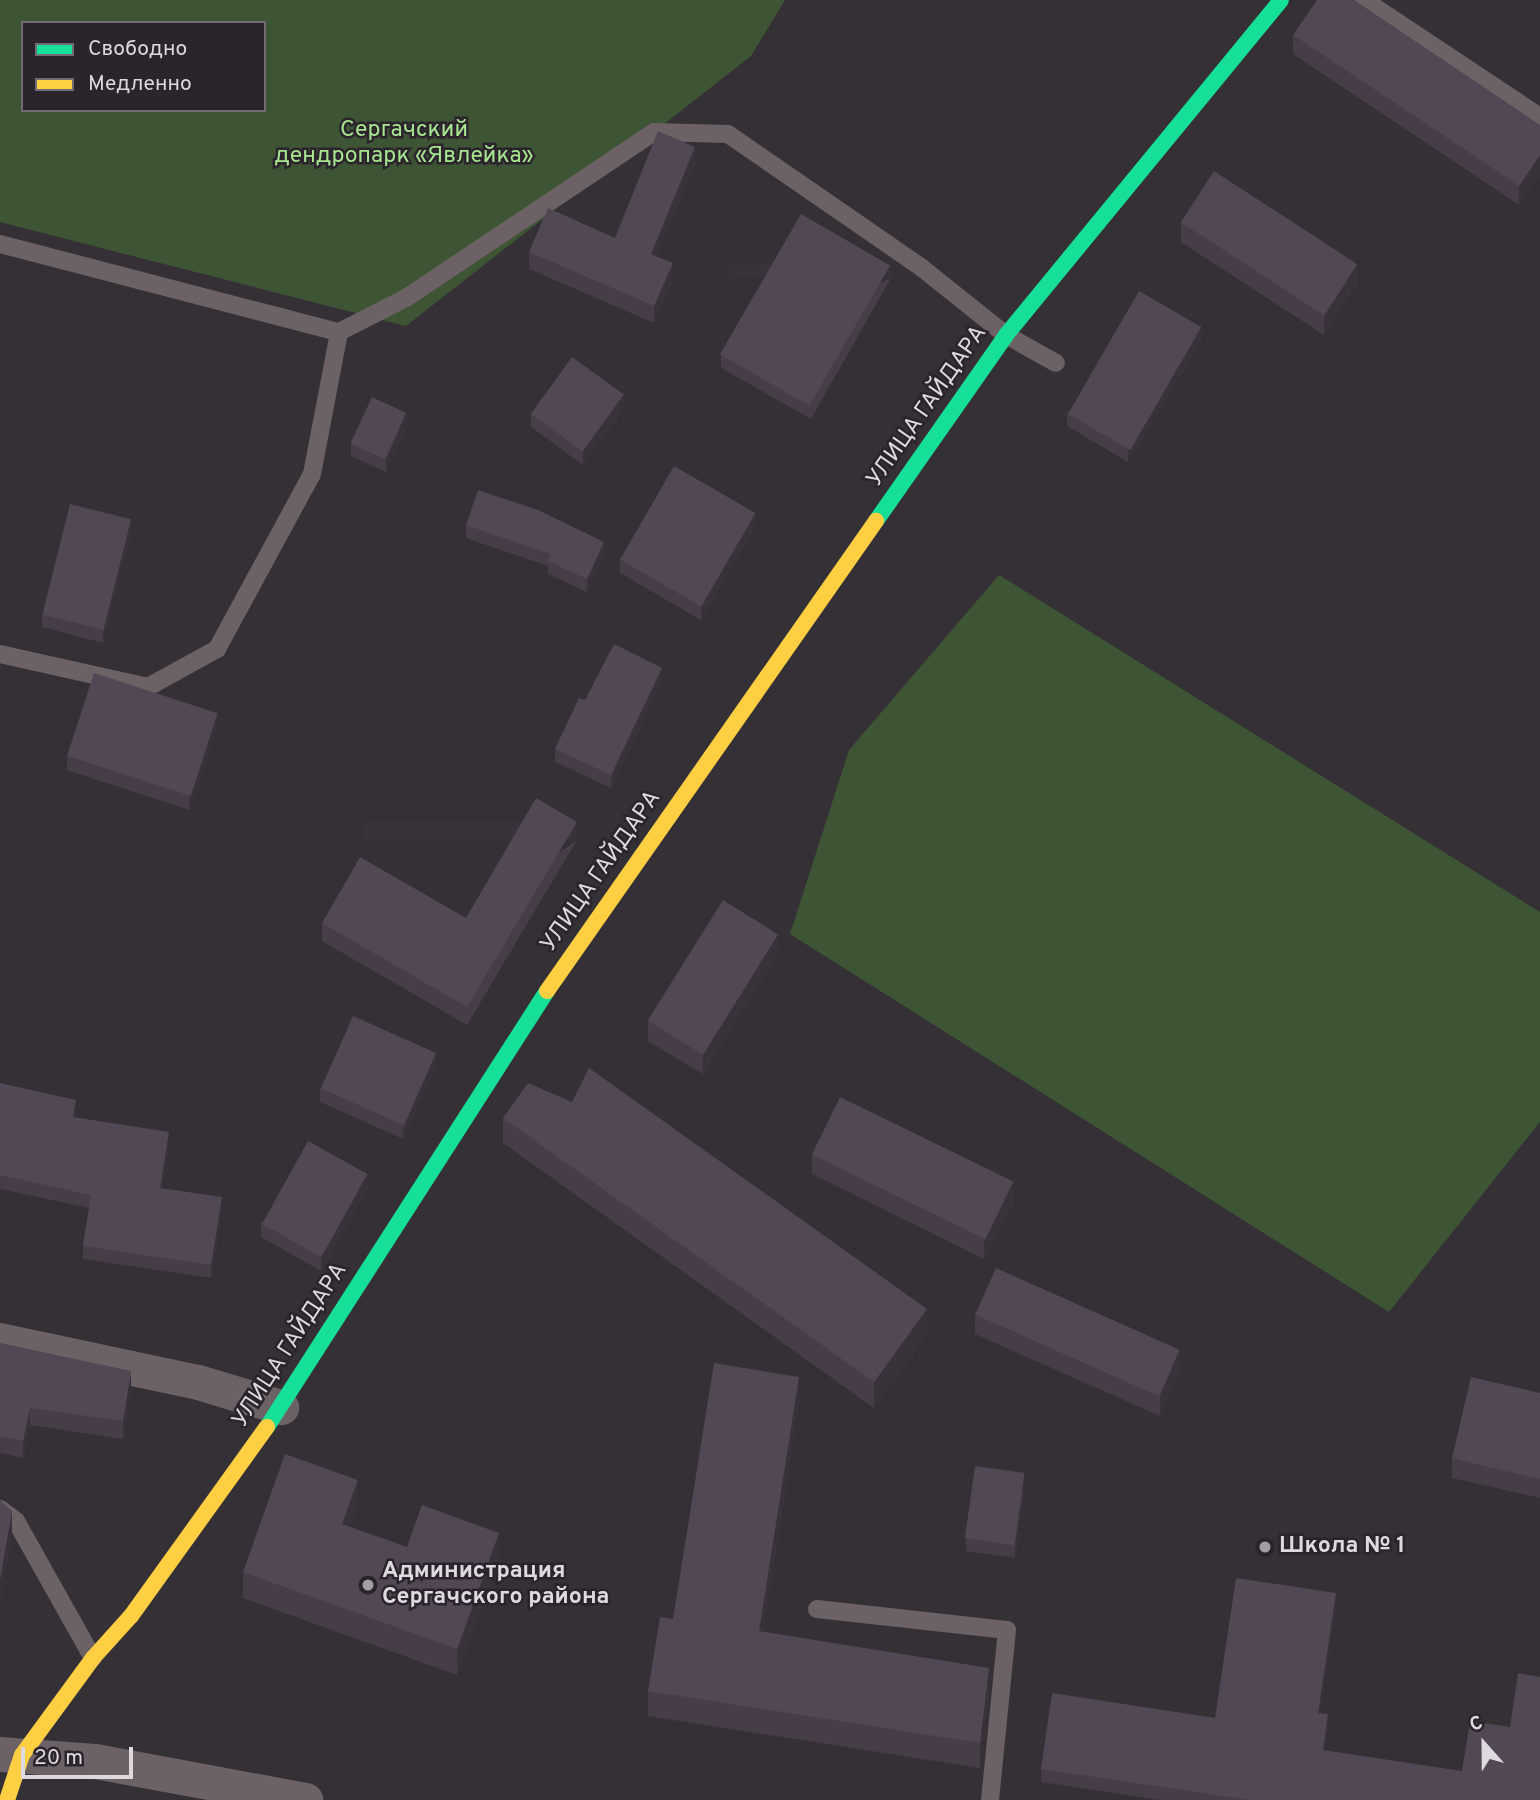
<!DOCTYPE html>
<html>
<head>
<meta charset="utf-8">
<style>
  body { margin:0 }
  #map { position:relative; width:1540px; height:1800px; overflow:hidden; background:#343035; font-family:Overpass,sans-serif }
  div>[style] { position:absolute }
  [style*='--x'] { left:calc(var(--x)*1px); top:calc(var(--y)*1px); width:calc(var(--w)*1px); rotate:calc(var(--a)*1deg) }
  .green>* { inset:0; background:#3e5535 }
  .lane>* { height:18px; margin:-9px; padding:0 9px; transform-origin:9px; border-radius:9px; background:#6c6164 }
  .street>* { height:35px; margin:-17.5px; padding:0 17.5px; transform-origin:17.5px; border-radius:17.5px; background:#6c6164 }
  .fast>* { height:16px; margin:-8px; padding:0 8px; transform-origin:8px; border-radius:8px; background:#16e098 }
  .slow>* { height:16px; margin:-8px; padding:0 8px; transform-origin:8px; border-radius:8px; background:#ffcf43 }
  .wall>* { inset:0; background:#473d48 }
  .shaded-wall>* { inset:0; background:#39323b; transform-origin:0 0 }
  .building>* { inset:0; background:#524754; transform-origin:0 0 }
  .dots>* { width:19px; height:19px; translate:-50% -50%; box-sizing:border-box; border:4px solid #2b242d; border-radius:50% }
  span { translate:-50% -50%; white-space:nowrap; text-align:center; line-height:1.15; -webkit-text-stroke:5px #2b242d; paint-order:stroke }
  .park-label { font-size:23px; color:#a6e48f }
  .street-label { font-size:23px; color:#ded9df }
  .poi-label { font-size:23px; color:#ded9df; font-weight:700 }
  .left { translate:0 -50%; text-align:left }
  .legend { position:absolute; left:21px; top:21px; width:245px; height:91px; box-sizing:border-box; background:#2b242d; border:2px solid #736c74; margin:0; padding:9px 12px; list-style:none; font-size:21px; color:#ded9df }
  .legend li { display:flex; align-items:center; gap:14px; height:35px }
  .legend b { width:35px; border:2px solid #736c74 }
  .north { position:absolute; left:1449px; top:1709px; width:70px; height:70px; -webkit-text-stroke:5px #2b242d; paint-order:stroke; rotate:339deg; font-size:19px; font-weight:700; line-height:28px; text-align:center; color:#ded9df }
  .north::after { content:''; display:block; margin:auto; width:24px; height:32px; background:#ded9df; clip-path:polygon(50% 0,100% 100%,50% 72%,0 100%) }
  .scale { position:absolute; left:21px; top:1747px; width:112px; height:32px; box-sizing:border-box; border:4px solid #ded9df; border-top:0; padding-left:9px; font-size:21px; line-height:24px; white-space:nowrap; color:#ded9df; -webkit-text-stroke:5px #2b242d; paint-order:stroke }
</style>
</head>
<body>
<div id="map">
  <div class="green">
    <i style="clip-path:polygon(evenodd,0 0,785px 0,751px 56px,406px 326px,0 222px,0 0,23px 23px,264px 23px,264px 110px,23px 110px,23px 23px)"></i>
    <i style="clip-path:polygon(999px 575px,1540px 912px,1540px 1122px,1389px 1312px,790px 934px,849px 750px)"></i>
  </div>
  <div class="lane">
    <i style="--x:1364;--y:0;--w:211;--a:33.6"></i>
    <i style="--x:0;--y:244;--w:350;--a:14.6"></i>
    <i style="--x:339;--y:332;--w:75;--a:-26.9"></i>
    <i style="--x:406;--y:298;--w:298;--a:-33.8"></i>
    <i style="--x:654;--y:132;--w:74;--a:1.5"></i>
    <i style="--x:728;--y:134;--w:236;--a:34.6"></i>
    <i style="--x:922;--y:268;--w:107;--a:38.6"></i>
    <i style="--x:1006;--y:335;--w:57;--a:29.2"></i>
    <i style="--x:0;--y:654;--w:152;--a:12.6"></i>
    <i style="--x:148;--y:687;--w:79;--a:-28.8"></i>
    <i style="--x:217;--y:649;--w:199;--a:-61.5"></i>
    <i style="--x:312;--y:474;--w:145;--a:-79.2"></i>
    <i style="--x:0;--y:1509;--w:20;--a:37"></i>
    <i style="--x:16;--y:1521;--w:157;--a:60.7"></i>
    <i style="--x:817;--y:1609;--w:191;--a:6.3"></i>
    <i style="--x:1007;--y:1630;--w:171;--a:95.7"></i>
  </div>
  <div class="street">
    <i style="--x:0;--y:1340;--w:202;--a:12"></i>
    <i style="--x:198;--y:1382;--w:87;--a:16.8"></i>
    <i style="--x:0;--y:1754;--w:95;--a:4.2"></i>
    <i style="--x:95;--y:1761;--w:214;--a:10.5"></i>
  </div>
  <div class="fast">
    <i style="--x:876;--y:521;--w:227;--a:-55"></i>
    <i style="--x:1006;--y:335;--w:433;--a:-50.6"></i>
    <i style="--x:267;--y:1427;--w:518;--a:-57.29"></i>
  </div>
  <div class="slow">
    <i style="--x:547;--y:991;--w:574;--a:-55.01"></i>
    <i style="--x:7;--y:1800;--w:47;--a:-71.6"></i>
    <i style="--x:22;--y:1755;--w:120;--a:-53.8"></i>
    <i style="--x:93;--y:1658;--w:57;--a:-47.9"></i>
    <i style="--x:131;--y:1616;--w:233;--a:-54.3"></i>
  </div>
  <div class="wall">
    <i style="clip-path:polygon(1293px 35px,1540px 125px,1540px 174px,1519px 205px,1293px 54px)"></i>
    <i style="clip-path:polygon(695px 164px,657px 256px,673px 280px,654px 323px,529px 269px,529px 252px,615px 238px)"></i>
    <i style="clip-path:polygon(1181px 222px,1357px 284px,1324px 335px,1181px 242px)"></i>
    <i style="clip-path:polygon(891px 278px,811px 419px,721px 368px,721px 355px)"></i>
    <i style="clip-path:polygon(1201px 340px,1128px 462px,1067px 426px,1067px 413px)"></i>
    <i style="clip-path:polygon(624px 408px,583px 465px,531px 427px,531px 414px)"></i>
    <i style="clip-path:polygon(407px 427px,386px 472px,351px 456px,351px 443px)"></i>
    <i style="clip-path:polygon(466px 525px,604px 555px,587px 592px,548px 574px,548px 566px,466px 538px)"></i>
    <i style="clip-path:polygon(755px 526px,701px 620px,620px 573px,620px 559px)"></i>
    <i style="clip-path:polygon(131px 533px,103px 643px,42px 627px,42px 614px)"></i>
    <i style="clip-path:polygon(662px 681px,611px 788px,555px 762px,555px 749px,585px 700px)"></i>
    <i style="clip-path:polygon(217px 727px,189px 810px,67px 770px,67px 756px)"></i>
    <i style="clip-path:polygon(577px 840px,467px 1025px,322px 941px,322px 923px,466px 918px)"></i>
    <i style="clip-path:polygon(778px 954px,703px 1074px,648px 1041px,648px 1021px)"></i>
    <i style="clip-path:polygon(436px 1066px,403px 1139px,320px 1102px,320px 1088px)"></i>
    <i style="clip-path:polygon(0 1083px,76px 1113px,75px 1118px,169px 1145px,162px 1188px,222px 1210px,211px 1278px,83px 1259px,83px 1246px,89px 1208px,0 1189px)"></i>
    <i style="clip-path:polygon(503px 1118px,927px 1334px,874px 1408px,503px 1143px)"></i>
    <i style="clip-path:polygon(812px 1154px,1013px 1203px,984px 1259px,812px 1174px)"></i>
    <i style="clip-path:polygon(368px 1188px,321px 1271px,261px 1237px,261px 1223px)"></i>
    <i style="clip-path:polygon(975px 1314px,1180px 1369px,1160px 1416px,975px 1334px)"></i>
    <i style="clip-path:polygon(0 1343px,131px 1388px,123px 1439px,30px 1425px,23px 1458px,0 1453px)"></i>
    <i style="clip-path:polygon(1540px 1393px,1540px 1498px,1452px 1478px,1452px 1458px)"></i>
    <i style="clip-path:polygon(799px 1402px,763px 1632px,989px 1693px,980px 1768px,648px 1716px,648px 1691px,673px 1619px)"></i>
    <i style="clip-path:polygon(1025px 1486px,1015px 1558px,966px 1551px,966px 1538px)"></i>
    <i style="clip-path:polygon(358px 1506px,350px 1527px,407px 1547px,499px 1559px,457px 1675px,243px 1598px,243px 1572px)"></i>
    <i style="clip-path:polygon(1336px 1606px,1320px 1713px,1328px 1727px,1324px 1751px,1540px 1800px,1160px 1800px,1041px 1782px,1041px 1769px,1215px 1718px)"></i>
  </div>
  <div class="shaded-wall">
    <i style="clip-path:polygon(695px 147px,695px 164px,651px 271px,651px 254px)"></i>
    <i style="clip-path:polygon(1540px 155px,1540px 174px,1519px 205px,1519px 186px)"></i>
    <i style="clip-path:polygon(673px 263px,673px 280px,654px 323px,654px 306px)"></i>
    <i style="left:891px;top:265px;width:13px;height:162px;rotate:90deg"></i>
    <i style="clip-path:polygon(1357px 265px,1357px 284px,1324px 335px,1324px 316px)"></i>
    <i style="clip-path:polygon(1201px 327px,1201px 340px,1128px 462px,1128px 449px)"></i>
    <i style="clip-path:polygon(624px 395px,624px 408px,583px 465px,583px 451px)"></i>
    <i style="clip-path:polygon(407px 413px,407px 427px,386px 472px,386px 459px)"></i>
    <i style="clip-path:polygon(755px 513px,755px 526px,701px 620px,701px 606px)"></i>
    <i style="clip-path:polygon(131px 519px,131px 533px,103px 643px,103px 630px)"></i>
    <i style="clip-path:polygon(604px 542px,604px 555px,587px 592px,587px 579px)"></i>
    <i style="clip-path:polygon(662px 668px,662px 681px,611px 788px,611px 775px)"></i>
    <i style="clip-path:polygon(217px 714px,217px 727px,189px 810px,189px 797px)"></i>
    <i style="left:577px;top:822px;width:18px;height:215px;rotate:90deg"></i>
    <i style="clip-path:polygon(778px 935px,778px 954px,703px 1074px,703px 1055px)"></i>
    <i style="clip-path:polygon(436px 1053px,436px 1066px,403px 1139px,403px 1126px)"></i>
    <i style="clip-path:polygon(76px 1100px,76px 1113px,73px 1131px,73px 1117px)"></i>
    <i style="clip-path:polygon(169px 1132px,169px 1145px,160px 1201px,160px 1188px)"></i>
    <i style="clip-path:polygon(368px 1174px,368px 1188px,321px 1271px,321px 1257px)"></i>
    <i style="clip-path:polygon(1013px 1183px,1013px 1203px,984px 1259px,984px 1240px)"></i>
    <i style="clip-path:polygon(222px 1197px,222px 1210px,211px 1278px,211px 1265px)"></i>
    <i style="clip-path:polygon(927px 1309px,927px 1334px,874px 1408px,874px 1382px)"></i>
    <i style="clip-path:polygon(1180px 1350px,1180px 1369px,1160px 1416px,1160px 1396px)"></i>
    <i style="clip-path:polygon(131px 1371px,131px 1388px,123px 1439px,123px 1421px)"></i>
    <i style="clip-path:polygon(799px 1377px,799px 1402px,759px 1657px,759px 1631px)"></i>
    <i style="clip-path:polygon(30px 1408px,30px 1425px,23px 1458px,23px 1441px)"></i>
    <i style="clip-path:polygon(1025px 1473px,1025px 1486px,1015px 1558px,1015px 1545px)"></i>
    <i style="clip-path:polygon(358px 1480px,358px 1506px,342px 1549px,342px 1524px)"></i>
    <i style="clip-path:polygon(12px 1511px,12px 1536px,0 1607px,0 1581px)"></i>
    <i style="clip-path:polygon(499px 1533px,499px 1559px,457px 1675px,457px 1649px)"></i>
    <i style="clip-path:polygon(1336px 1593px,1336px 1606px,1318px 1726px,1318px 1713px)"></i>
    <i style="clip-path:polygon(989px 1668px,989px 1693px,980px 1768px,980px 1743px)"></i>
    <i style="clip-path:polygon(1328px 1714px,1328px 1727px,1323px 1764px,1323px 1750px)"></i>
  </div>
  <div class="building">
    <i style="clip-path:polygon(1317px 0,1354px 0,1540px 125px,1540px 155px,1519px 186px,1293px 35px)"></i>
    <i style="clip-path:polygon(658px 131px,695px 147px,651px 254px,673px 263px,654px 306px,529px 252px,548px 208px,615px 238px)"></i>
    <i style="left:1214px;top:171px;width:171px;height:61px;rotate:33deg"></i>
    <i style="left:801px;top:214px;width:103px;height:162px;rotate:30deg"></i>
    <i style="left:1139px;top:291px;width:72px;height:142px;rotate:30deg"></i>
    <i style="left:572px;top:357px;width:64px;height:70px;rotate:36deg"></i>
    <i style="left:372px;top:397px;width:38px;height:51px;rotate:25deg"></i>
    <i style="left:674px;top:466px;width:94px;height:108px;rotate:30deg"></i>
    <i style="clip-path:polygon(478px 490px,538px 510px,604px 542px,587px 579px,548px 561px,551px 554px,466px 525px)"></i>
    <i style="left:70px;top:504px;width:63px;height:114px;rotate:14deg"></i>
    <i style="clip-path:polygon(614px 644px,662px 668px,611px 775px,555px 749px,579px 698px,585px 700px)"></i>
    <i style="left:94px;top:673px;width:130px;height:87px;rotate:18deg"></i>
    <i style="clip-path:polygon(536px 798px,577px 822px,467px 1007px,322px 923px,360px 857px,466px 918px)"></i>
    <i style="left:723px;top:900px;width:65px;height:142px;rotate:32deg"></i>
    <i style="left:353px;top:1016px;width:91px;height:79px;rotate:24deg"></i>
    <i style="clip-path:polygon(589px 1068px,927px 1309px,874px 1382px,503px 1118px,528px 1083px,572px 1102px)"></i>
    <i style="clip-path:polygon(0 1083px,76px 1100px,73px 1117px,169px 1132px,160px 1188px,222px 1197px,211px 1265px,83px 1246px,91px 1195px,0 1175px)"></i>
    <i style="left:840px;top:1097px;width:193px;height:64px;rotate:26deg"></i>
    <i style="left:308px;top:1141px;width:68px;height:95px;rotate:29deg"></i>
    <i style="left:996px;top:1268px;width:201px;height:51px;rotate:24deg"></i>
    <i style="clip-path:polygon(0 1343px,131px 1371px,123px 1421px,30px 1408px,23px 1441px,0 1436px)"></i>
    <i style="clip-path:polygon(714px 1363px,799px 1377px,759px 1631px,989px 1668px,980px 1743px,648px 1691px,660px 1617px,673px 1619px)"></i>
    <i style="clip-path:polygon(1471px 1377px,1540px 1393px,1540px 1479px,1452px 1458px)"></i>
    <i style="clip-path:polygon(285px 1454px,358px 1480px,342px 1524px,407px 1547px,422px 1505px,499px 1533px,457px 1649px,243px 1572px)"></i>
    <i style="left:975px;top:1466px;width:50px;height:73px;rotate:8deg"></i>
    <i style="clip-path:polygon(0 1500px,12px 1511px,0 1581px)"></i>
    <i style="clip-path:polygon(1236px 1578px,1336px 1593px,1318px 1713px,1328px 1714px,1323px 1750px,1462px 1771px,1470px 1721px,1510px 1727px,1518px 1673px,1540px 1677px,1540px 1800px,1250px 1800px,1041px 1769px,1052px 1693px,1215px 1718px)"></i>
  </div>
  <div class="dots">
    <i style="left:1265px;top:1547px;background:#a29ea4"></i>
    <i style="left:368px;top:1585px;background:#a29ea4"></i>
  </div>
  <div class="park-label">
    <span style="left:404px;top:144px">Сергачский<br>дендропарк «Явлейка»</span>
  </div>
  <div class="street-label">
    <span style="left:928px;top:407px;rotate:-55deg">УЛИЦА ГАЙДАРА</span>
    <span style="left:602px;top:872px;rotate:-55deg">УЛИЦА ГАЙДАРА</span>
    <span style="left:291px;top:1346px;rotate:-57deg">УЛИЦА ГАЙДАРА</span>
  </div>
  <div class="poi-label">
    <span class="left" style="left:1279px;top:1547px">Школа № 1</span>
    <span class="left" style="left:382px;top:1585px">Администрация<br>Сергачского района</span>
  </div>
  <ul class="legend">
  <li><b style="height:9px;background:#16e098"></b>Свободно</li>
  <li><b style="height:9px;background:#ffcf43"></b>Медленно</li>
  </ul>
  <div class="north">С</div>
  <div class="scale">20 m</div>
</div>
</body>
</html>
